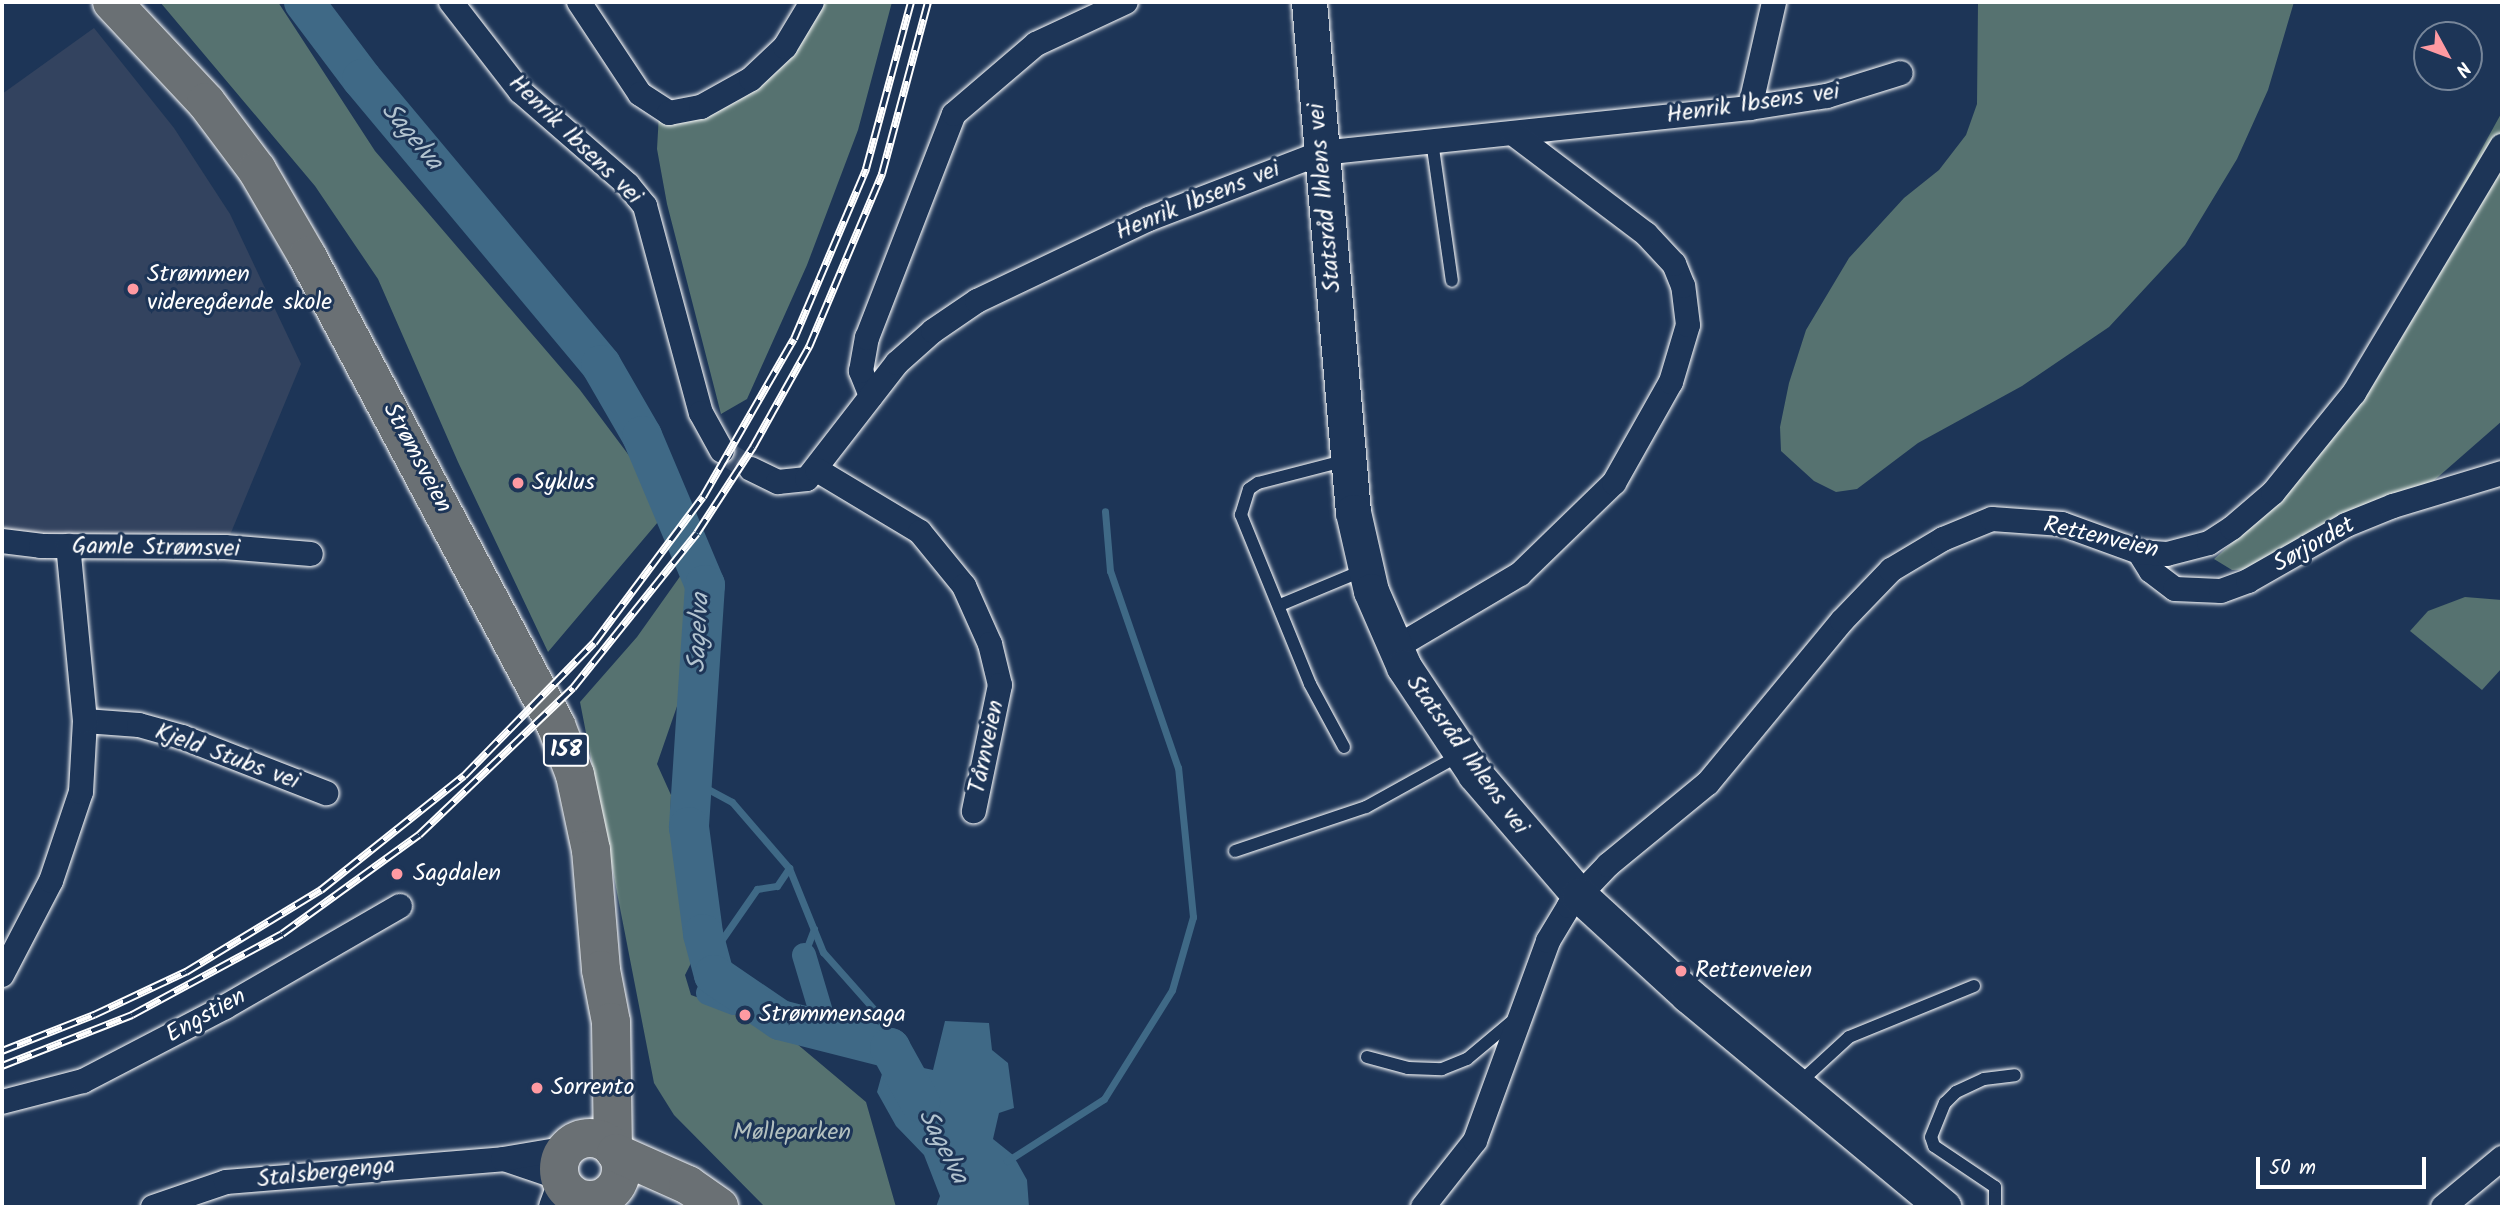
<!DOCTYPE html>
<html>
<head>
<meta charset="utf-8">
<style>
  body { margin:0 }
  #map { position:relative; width:2504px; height:1209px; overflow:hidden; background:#1d3557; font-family:Kalam,sans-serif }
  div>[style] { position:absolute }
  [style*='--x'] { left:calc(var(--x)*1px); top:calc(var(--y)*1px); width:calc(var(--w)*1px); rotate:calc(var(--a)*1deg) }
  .built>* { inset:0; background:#33435f }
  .green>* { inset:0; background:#567270 }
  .water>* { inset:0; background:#3f6986 }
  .stream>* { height:7px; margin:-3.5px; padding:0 3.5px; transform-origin:3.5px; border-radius:3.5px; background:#3f6986 }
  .canal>* { height:24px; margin:-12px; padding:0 12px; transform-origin:12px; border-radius:12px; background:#3f6986 }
  .river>* { height:40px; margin:-20px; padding:0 20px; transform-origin:20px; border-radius:20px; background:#3f6986 }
  .street-tunnel>* { height:24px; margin-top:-12px; transform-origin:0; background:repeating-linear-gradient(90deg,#344968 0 24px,transparent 0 36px) }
  .roads { filter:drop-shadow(0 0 2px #fff) drop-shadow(0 0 2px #fff) }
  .lane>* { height:12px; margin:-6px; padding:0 6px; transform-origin:6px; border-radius:6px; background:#1d3557 }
  .street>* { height:24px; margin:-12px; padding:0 12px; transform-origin:12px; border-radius:12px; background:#1d3557 }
  .secondary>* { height:35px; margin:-17.5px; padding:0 17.5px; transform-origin:17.5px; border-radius:17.5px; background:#1d3557 }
  .primary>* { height:38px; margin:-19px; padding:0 19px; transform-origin:19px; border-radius:19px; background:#6a7074 }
  .primary>.ring { margin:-19px; padding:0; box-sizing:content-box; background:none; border:38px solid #6a7074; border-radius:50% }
  .rail>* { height:8px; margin-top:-4px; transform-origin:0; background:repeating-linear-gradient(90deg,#1d3557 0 16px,#fff 0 32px); box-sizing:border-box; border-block:2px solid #fff }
  .dots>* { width:19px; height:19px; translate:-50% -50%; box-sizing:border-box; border:4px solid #1d3557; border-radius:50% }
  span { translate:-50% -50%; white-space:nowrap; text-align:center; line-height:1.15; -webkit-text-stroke:6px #1d3557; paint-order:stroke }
  .shield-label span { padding:2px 5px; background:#1d3557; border:2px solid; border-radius:5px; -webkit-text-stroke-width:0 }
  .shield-label { font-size:23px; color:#fff; font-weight:700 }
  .street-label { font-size:24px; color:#fff }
  .poi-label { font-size:24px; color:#fff }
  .left { translate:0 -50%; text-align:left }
  .park-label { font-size:24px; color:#b3c0bf }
  .water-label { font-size:26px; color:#b2c3cf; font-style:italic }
  .frame { position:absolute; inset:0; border:4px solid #fff; pointer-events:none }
  .north { position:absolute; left:2413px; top:21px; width:70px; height:70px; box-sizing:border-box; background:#1d3557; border:2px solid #77869a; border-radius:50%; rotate:131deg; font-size:19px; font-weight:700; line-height:28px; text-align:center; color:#fff }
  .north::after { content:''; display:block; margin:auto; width:24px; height:32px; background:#ff9aa2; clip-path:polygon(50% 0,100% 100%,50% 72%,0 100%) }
  .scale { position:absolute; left:2256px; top:1157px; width:170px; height:32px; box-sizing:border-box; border:4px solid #fff; border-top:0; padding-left:9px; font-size:21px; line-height:24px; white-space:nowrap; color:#fff; -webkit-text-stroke:5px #1d3557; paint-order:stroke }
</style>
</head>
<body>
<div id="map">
  <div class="built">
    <i style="clip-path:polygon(94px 28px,174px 128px,230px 214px,301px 364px,225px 547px,42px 538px,2px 531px,2px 94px)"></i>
  </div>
  <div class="green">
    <i style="clip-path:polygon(160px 2px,278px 2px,375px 151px,580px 390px,669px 509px,548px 652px,458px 462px,378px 279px,315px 186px)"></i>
    <i style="clip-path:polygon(808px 2px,892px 2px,858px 130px,807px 265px,747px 399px,721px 414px,667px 204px,657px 149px,660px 96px,687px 111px,723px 103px)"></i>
    <i style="clip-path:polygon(1978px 2px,2294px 2px,2268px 90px,2237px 159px,2185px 245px,2109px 327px,2022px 386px,1918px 443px,1857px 489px,1836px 492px,1814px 481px,1781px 451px,1780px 427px,1789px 383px,1806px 330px,1849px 258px,1904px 198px,1939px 170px,1966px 135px,1977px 104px)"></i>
    <i style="clip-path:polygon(2502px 112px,2502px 421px,2414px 498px,2265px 569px,2232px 570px,2214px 559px,2242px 534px,2323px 437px)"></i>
    <i style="clip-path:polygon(691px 561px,683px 689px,657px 764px,671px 795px,670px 828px,680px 842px,686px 908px,693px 919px,692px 961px,685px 975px,691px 995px,702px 999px,705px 994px,765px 1017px,866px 1102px,896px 1207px,765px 1207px,674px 1115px,654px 1083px,580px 702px,637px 637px)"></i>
    <i style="clip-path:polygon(2465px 597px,2502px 600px,2502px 668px,2482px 690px,2410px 631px,2428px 611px)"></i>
  </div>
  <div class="water">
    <i style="clip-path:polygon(945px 1021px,989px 1023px,992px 1050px,1008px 1063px,1014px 1108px,999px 1113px,993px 1139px,1013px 1155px,1027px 1180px,1029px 1207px,936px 1207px,940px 1196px,924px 1155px,896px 1126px,877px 1092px,885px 1063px,908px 1045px,919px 1067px,933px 1070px)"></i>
  </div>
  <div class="stream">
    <i style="--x:693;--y:781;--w:44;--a:28.3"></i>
    <i style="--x:732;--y:802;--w:87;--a:49.2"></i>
    <i style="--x:789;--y:868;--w:91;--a:68"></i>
    <i style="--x:823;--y:952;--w:84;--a:48.4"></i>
    <i style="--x:879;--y:1015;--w:35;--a:72"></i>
    <i style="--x:804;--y:955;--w:28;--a:-69"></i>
    <i style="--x:709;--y:958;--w:84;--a:-55.2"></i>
    <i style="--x:757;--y:889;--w:20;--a:-9"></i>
    <i style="--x:777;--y:886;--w:22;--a:-56"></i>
    <i style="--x:1007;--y:1161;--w:115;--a:-32.6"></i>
    <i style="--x:1104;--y:1099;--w:128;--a:-58"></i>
    <i style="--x:1172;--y:990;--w:76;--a:-74"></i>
    <i style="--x:1193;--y:917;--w:150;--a:-95.7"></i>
    <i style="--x:1178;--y:768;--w:208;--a:-109"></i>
    <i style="--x:1110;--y:571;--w:60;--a:-94.8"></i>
  </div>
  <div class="canal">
    <i style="--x:804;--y:955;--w:77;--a:73.4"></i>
    <i style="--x:708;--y:993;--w:28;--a:21"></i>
  </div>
  <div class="river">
    <i style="--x:304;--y:2;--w:96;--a:53"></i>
    <i style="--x:362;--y:79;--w:373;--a:50.1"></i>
    <i style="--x:601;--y:365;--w:82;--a:60"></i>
    <i style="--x:642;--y:436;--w:162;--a:67.1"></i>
    <i style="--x:705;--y:585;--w:243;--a:93.8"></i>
    <i style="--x:689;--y:827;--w:108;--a:82.5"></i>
    <i style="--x:703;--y:934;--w:42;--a:75"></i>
    <i style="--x:714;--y:975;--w:80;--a:34.3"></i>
    <i style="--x:780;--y:1020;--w:114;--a:14.3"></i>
    <i style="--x:890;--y:1048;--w:62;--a:60.9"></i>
  </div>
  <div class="street-tunnel">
    <i style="--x:722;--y:451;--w:34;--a:32"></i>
  </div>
  <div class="roads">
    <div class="lane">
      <i style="--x:1432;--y:141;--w:141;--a:81.9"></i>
      <i style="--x:1280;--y:605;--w:91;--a:-22.6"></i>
      <i style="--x:1344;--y:747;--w:72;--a:-118.4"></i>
      <i style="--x:1310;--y:684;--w:183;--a:-112.2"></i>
      <i style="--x:1241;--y:515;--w:27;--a:-73"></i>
      <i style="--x:1249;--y:489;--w:11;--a:-34"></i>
      <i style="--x:1258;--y:483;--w:92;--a:-14.5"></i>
      <i style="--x:1235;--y:851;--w:138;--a:-18.6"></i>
      <i style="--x:1366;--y:807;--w:107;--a:-29"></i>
      <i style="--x:1367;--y:1057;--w:42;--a:15"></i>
      <i style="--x:1408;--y:1068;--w:34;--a:2"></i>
      <i style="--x:1442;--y:1069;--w:27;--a:-22"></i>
      <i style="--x:1467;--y:1059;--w:64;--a:-39.9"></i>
      <i style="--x:1799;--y:1083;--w:68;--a:-42.6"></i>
      <i style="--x:1849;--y:1037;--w:135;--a:-22.2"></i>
      <i style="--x:1995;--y:1207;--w:20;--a:-90"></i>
      <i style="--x:1995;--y:1187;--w:73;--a:-146.1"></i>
      <i style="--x:1934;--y:1146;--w:9;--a:-108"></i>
      <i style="--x:1931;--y:1137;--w:37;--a:-68"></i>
      <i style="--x:1945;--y:1103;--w:16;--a:-45"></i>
      <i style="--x:1956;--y:1092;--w:31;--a:-25"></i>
      <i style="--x:1984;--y:1079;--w:31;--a:-7"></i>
    </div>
    <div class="street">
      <i style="--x:451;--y:2;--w:113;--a:52.2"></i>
      <i style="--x:520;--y:91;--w:143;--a:41"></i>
      <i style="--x:628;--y:185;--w:27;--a:51"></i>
      <i style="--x:645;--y:206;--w:214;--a:74.9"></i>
      <i style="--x:701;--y:413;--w:43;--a:61.1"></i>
      <i style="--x:579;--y:2;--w:110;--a:56.5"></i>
      <i style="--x:640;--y:94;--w:35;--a:33"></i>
      <i style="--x:669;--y:113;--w:33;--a:-11"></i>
      <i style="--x:701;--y:107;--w:57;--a:-29.2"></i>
      <i style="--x:751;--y:79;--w:47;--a:-43.3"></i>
      <i style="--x:785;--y:47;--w:52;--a:-59"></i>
      <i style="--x:1750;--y:108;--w:109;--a:-77.2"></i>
      <i style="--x:871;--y:396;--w:27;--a:-112"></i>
      <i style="--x:861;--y:371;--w:34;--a:-80"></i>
      <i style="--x:867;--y:338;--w:240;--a:-68.8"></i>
      <i style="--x:954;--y:114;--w:108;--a:-40.5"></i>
      <i style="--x:1036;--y:44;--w:99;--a:-25"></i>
      <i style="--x:751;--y:469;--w:30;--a:26"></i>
      <i style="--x:778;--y:482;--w:29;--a:-6"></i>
      <i style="--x:807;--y:479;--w:147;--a:-52.2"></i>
      <i style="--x:897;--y:363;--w:48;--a:-41.6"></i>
      <i style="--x:933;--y:331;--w:53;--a:-34.3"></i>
      <i style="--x:977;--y:301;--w:191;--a:-25.5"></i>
      <i style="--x:1149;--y:219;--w:184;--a:-21"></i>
      <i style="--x:1321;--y:153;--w:431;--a:-6"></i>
      <i style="--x:1750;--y:108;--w:78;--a:-8.9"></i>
      <i style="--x:1827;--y:96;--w:77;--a:-17.3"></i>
      <i style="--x:817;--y:470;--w:120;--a:31"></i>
      <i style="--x:920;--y:532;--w:70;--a:50.8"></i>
      <i style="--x:964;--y:586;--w:64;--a:65.9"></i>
      <i style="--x:990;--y:644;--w:42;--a:76.3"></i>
      <i style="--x:1000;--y:685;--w:129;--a:101.7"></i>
      <i style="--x:2;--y:541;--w:39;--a:7"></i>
      <i style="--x:41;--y:546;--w:184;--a:0.3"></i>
      <i style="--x:225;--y:547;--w:86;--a:4.7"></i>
      <i style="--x:2139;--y:552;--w:22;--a:58"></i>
      <i style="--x:2151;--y:571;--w:30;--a:37"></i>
      <i style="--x:2175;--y:589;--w:46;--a:2.5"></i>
      <i style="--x:2221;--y:591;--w:29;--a:-20"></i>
      <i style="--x:2248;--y:581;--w:113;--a:-29.7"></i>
      <i style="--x:2346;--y:525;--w:51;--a:-22"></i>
      <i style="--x:2393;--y:506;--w:114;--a:-16.8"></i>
      <i style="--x:1395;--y:648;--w:145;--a:-30.6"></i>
      <i style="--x:1520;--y:574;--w:131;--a:-44.1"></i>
      <i style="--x:1614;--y:483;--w:116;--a:-60.6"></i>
      <i style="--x:1671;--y:382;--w:59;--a:-73.4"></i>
      <i style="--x:1688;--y:325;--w:39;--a:-97"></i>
      <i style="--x:1683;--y:286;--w:24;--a:-112"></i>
      <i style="--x:1674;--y:264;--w:41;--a:-133"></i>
      <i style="--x:1646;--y:234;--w:166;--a:-142.9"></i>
      <i style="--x:85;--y:721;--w:54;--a:4.2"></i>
      <i style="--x:139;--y:725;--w:45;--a:15.6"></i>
      <i style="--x:182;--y:737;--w:155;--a:21.3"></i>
      <i style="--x:2;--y:975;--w:106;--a:-62.5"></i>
      <i style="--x:51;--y:881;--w:94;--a:-71.4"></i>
      <i style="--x:81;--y:792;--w:71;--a:-86.8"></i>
      <i style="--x:85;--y:721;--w:176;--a:-95.5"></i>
      <i style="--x:2;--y:1102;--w:84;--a:-14.5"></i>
      <i style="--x:83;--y:1081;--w:160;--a:-27.5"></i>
      <i style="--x:225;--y:1007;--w:202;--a:-30"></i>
      <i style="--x:507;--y:1160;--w:56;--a:18.8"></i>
      <i style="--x:153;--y:1207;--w:77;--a:-18.9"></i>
      <i style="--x:226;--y:1182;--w:278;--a:-4.7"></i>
      <i style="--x:503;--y:1159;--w:66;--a:-9.6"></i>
      <i style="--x:1423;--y:1207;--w:84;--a:-51.8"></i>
      <i style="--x:1475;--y:1141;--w:213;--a:-69.9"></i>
      <i style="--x:1548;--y:941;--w:41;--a:-59"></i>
      <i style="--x:1569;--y:906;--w:57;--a:-46.4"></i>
      <i style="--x:1608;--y:865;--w:129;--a:-39.4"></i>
      <i style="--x:1708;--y:783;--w:210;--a:-50.4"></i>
      <i style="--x:1842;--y:621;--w:71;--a:-46.1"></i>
      <i style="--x:1891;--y:570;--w:61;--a:-30.8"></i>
      <i style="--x:1943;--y:539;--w:53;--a:-22.2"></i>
      <i style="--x:1992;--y:519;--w:70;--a:4.1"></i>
      <i style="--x:2062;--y:524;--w:82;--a:20"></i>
      <i style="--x:2139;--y:552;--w:28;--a:4"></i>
      <i style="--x:2167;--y:554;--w:43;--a:-14.7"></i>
      <i style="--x:2209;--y:543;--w:27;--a:-33"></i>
      <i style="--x:2232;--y:528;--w:54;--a:-40.5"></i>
      <i style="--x:2273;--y:493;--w:129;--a:-51"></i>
      <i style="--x:2354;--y:393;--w:288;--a:-59.1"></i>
      <i style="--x:2443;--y:1207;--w:77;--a:-39.7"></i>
    </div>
    <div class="secondary">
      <i style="--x:1309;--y:2;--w:512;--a:85.07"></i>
      <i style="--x:1353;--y:512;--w:81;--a:77.2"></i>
      <i style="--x:1371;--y:591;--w:83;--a:66.5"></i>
      <i style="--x:1404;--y:667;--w:128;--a:56.4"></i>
      <i style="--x:1475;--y:774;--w:160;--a:49.3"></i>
      <i style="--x:1579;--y:895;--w:148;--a:42.5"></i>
      <i style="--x:1688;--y:995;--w:332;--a:39.7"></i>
      <i style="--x:556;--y:1207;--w:23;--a:-70"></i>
      <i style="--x:598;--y:1207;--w:17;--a:-50"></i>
    </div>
    <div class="primary">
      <i style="--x:112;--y:2;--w:137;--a:46.8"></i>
      <i style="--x:206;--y:102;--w:85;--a:53.1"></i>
      <i style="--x:257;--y:170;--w:99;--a:59.8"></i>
      <i style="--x:307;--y:256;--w:531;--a:62.04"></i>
      <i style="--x:556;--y:725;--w:53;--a:69.2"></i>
      <i style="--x:575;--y:775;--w:77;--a:78"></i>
      <i style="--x:591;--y:850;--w:120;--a:85.2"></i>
      <i style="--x:601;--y:970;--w:53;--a:79.1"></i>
      <i style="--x:611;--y:1022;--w:127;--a:89.1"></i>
      <i class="ring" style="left:559px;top:1138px;width:24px;height:24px"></i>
      <i style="--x:616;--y:1153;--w:79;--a:24"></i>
      <i style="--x:688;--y:1185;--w:38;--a:35"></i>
    </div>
  </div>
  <div class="rail">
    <i style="--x:2;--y:1051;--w:99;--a:-21.4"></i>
    <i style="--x:94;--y:1015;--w:102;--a:-25.1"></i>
    <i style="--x:186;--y:972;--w:158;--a:-31.3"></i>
    <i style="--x:321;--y:890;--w:183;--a:-38.6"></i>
    <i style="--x:464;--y:776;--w:186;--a:-45.7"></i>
    <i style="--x:594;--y:643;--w:182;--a:-53.3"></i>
    <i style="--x:703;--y:497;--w:182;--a:-60.1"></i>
    <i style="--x:794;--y:339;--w:185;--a:-67"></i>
    <i style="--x:866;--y:169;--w:173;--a:-74.9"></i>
    <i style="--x:2;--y:1066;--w:140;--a:-21.4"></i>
    <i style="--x:132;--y:1015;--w:170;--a:-28.4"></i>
    <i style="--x:282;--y:934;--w:169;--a:-35.9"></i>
    <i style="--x:419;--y:835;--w:213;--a:-43.7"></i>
    <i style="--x:573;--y:688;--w:198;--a:-51.3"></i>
    <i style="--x:697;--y:533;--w:103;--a:-56.9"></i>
    <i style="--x:753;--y:447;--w:115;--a:-60.8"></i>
    <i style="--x:809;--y:347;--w:188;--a:-67.1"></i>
    <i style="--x:882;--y:174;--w:178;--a:-75"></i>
  </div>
  <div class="dots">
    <i style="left:133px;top:289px;background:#ff9aa2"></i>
    <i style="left:518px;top:483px;background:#ff9aa2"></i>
    <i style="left:397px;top:874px;background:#ff9aa2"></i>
    <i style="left:1681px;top:971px;background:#ff9aa2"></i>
    <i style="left:745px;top:1015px;background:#ff9aa2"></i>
    <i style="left:537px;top:1088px;background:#ff9aa2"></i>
  </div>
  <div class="shield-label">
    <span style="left:566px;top:750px">158</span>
  </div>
  <div class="street-label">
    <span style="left:1753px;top:104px;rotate:-8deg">Henrik Ibsens vei</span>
    <span style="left:575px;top:140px;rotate:44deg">Henrik Ibsens vei</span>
    <span style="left:1325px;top:198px;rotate:-95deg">Statsråd Ihlens vei</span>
    <span style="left:1198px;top:201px;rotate:-22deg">Henrik Ibsens vei</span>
    <span style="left:417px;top:458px;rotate:62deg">Strømsveien</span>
    <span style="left:2101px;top:538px;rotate:13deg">Rettenveien</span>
    <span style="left:2314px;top:545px;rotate:-29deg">Sørjordet</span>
    <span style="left:156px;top:548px;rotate:1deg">Gamle Strømsvei</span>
    <span style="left:987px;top:747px;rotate:-78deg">Tårnveien</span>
    <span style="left:1467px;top:755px;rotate:54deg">Statsråd Ihlens vei</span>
    <span style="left:227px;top:757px;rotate:20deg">Kjeld Stubs vei</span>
    <span style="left:206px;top:1016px;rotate:-29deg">Engstien</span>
    <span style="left:326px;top:1173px;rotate:-6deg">Stalsbergenga</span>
  </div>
  <div class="poi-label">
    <span class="left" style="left:147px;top:289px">Strømmen<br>videregående skole</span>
    <span class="left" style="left:532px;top:483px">Syklus</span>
    <span class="left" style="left:413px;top:874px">Sagdalen</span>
    <span class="left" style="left:1695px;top:971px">Rettenveien</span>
    <span class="left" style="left:759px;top:1015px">Strømmensaga</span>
    <span class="left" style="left:551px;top:1088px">Sorrento</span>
  </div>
  <div class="park-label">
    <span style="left:792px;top:1133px">Mølleparken</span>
  </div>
  <div class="water-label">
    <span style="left:411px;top:137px;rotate:50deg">Sagelva</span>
    <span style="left:700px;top:633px;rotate:-87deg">Sagelva</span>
    <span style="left:942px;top:1147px;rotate:63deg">Sagelva</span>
  </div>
  <div class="frame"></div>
  <div class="north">N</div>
  <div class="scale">50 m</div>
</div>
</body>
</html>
